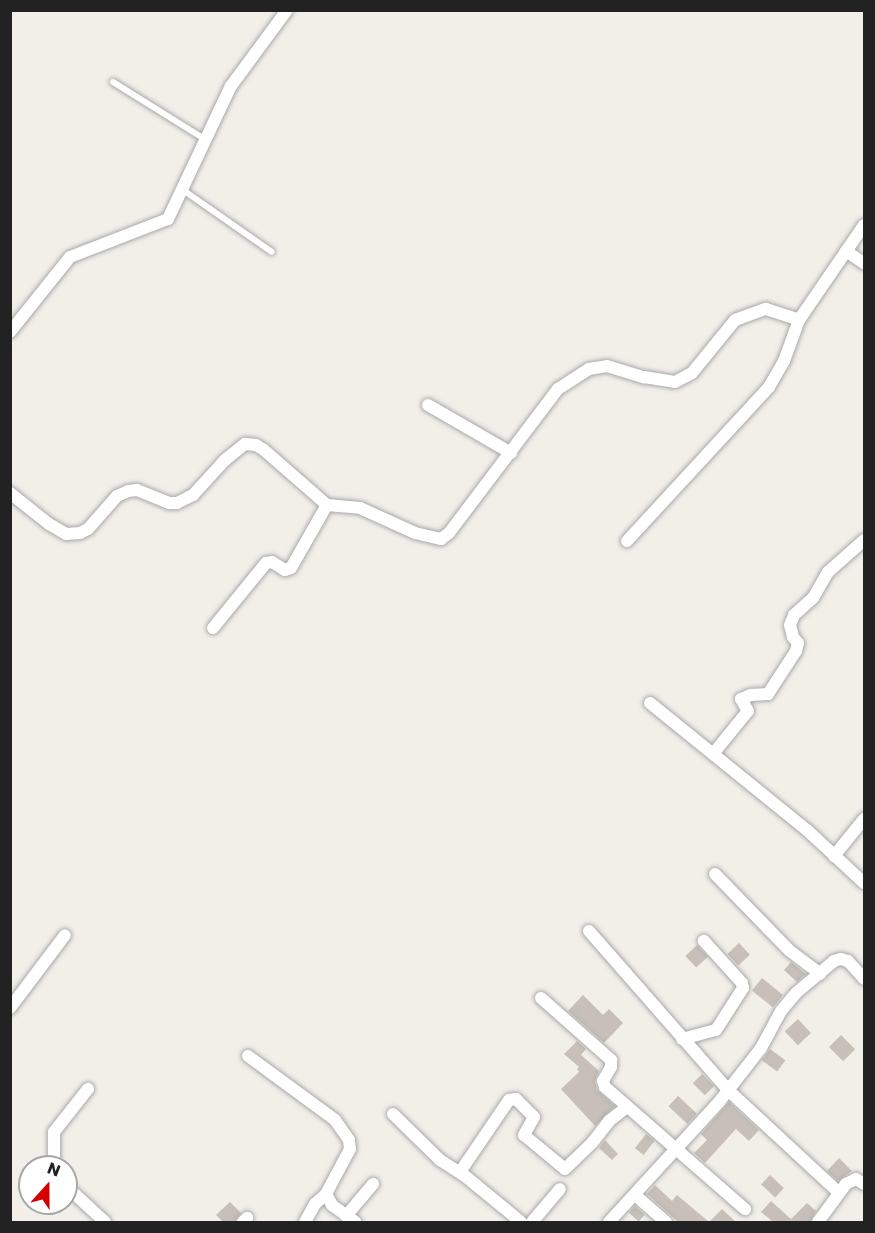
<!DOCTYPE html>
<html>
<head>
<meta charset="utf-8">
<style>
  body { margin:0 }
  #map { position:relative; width:875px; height:1233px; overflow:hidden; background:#f2efe9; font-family:Poppins,sans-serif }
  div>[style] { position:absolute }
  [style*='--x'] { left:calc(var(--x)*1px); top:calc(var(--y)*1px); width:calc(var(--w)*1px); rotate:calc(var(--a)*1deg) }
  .building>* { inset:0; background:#c7bfb8; transform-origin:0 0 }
  .roads { filter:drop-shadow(0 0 2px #a9a9a9) drop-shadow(0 0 2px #a9a9a9) }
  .service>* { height:6px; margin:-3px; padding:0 3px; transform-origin:3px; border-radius:3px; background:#fff }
  .minor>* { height:12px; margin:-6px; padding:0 6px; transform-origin:6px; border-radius:6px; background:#fff }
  span { translate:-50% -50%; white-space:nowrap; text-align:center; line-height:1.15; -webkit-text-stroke:4.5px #fff; paint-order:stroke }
  .frame { position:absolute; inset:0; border:12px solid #222; pointer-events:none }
  .north { position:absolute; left:18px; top:1155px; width:60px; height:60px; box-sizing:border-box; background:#fff; border:2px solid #a7a7a7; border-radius:50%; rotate:21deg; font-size:16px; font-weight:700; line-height:24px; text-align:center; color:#222 }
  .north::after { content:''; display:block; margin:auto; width:21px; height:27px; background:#d40000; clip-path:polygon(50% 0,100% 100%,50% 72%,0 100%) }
</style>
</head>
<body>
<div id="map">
  <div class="building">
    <i style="left:739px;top:943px;width:16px;height:16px;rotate:47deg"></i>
    <i style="left:697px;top:945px;width:16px;height:16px;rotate:47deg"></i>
    <i style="clip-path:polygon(791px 962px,806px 974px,797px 982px,784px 970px)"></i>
    <i style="left:762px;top:978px;width:27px;height:16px;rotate:39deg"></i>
    <i style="clip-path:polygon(583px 995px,603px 1015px,609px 1009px,623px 1023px,604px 1043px,568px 1011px)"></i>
    <i style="left:798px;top:1019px;width:19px;height:18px;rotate:47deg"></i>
    <i style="left:841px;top:1035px;width:20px;height:17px;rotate:45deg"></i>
    <i style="clip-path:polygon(577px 1041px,586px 1049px,581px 1055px,599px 1071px,595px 1081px,597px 1090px,615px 1106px,595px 1126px,561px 1089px,579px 1072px,577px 1069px,579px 1067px,564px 1054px)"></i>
    <i style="left:770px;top:1049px;width:19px;height:14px;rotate:36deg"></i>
    <i style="left:702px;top:1074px;width:17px;height:13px;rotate:45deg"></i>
    <i style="left:678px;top:1096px;width:26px;height:14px;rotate:43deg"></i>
    <i style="clip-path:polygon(729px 1102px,759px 1130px,749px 1141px,736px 1129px,705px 1163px,694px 1153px,707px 1140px,701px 1134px)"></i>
    <i style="left:646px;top:1134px;width:11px;height:18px;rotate:38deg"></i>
    <i style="clip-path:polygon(605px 1140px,618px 1154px,612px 1160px,599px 1148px)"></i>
    <i style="clip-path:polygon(839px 1158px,852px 1171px,838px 1181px,827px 1171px)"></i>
    <i style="left:770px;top:1175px;width:19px;height:13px;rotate:43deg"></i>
    <i style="clip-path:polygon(655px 1185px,672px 1201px,677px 1195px,709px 1222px,722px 1209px,736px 1222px,678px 1222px,647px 1194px)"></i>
    <i style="clip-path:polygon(771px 1201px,791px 1219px,807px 1203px,816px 1211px,810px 1222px,773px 1222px,761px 1212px)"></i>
    <i style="clip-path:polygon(230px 1202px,241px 1213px,235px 1222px,223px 1222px,216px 1215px)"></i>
    <i style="left:635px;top:1206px;width:13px;height:9px;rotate:42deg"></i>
  </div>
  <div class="roads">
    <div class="service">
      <i style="--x:113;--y:82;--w:110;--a:31.9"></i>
      <i style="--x:183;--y:190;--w:108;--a:34.9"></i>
    </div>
    <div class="minor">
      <i style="--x:846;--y:251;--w:22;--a:34"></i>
      <i style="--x:10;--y:332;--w:96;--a:-51.3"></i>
      <i style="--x:70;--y:257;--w:105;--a:-21.2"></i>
      <i style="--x:168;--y:219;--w:147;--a:-64.7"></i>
      <i style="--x:231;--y:86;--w:94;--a:-53.6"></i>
      <i style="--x:428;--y:405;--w:96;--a:30"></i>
      <i style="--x:10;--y:493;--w:50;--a:38.5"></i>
      <i style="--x:49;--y:524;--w:20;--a:30"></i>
      <i style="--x:66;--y:534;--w:14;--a:-4"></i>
      <i style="--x:80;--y:533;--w:9;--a:-27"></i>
      <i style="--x:88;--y:529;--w:44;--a:-48.7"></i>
      <i style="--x:117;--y:496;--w:12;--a:-24"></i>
      <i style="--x:128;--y:491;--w:9;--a:-6"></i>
      <i style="--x:137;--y:490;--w:35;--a:22"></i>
      <i style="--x:169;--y:503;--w:8;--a:0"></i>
      <i style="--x:177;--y:503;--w:18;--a:-27"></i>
      <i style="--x:193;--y:495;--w:47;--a:-47.6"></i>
      <i style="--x:225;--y:460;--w:26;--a:-39"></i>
      <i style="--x:245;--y:444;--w:11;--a:5"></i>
      <i style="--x:256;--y:445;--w:9;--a:32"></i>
      <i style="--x:264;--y:450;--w:84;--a:41.1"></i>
      <i style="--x:327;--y:505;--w:33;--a:5"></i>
      <i style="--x:360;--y:508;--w:60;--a:24.4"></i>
      <i style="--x:415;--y:533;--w:27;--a:13"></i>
      <i style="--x:441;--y:539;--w:10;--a:-37"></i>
      <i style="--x:449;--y:533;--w:181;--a:-52.9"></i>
      <i style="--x:558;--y:389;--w:37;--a:-33"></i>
      <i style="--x:589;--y:369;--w:18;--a:-9"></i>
      <i style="--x:607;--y:366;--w:39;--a:17"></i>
      <i style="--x:644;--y:377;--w:31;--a:9"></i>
      <i style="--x:675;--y:382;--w:19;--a:-28"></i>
      <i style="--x:692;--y:373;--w:68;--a:-50.9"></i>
      <i style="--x:735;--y:320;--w:33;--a:-20"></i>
      <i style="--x:766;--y:309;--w:35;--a:18"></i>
      <i style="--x:799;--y:320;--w:115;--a:-55.6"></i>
      <i style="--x:627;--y:541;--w:209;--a:-47.3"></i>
      <i style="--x:769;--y:387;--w:30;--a:-60"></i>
      <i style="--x:784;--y:361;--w:44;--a:-69.9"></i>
      <i style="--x:213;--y:628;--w:84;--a:-50.8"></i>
      <i style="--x:266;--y:563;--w:6;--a:-9"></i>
      <i style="--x:272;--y:562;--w:15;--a:32"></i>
      <i style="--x:285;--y:570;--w:6;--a:-18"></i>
      <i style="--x:291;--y:568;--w:73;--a:-60.3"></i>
      <i style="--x:650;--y:703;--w:202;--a:39"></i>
      <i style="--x:807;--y:830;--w:78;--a:42.9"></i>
      <i style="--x:713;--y:754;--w:55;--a:-50.9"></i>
      <i style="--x:748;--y:711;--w:14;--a:-120"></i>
      <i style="--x:741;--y:699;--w:11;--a:-22"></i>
      <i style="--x:751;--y:695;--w:17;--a:-3"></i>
      <i style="--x:768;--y:694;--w:51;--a:-56.9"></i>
      <i style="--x:796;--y:651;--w:8;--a:-76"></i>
      <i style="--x:798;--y:643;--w:8;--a:-130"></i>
      <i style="--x:793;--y:637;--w:12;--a:-104"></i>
      <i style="--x:790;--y:625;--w:11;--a:-68"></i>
      <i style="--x:794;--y:615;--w:25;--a:-42"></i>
      <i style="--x:813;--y:598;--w:30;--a:-60"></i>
      <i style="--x:828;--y:572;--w:48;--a:-41.6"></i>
      <i style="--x:834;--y:856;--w:48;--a:-51"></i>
      <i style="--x:715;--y:874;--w:107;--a:45.8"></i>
      <i style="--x:790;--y:951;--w:38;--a:37"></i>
      <i style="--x:589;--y:931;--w:211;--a:48.8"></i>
      <i style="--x:728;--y:1090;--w:150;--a:42.8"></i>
      <i style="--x:541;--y:998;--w:94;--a:41.5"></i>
      <i style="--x:611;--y:1060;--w:7;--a:90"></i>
      <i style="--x:611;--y:1067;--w:16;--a:120"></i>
      <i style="--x:603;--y:1081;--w:6;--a:72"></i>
      <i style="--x:605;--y:1087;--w:186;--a:41.1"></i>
      <i style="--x:10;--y:1008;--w:91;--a:-53"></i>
      <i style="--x:682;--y:1039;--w:35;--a:-15"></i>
      <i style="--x:716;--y:1030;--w:50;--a:-57.3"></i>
      <i style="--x:743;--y:988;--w:5;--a:-101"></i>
      <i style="--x:742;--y:983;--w:57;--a:-132.1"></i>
      <i style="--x:248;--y:1056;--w:108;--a:36.3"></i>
      <i style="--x:335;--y:1120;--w:24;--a:55"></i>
      <i style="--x:349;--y:1140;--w:9;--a:84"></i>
      <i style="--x:350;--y:1149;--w:51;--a:118.1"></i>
      <i style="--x:326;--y:1194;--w:13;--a:61"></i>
      <i style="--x:332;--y:1205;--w:29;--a:36"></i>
      <i style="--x:393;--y:1114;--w:66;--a:44.4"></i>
      <i style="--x:440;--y:1160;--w:30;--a:33"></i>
      <i style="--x:465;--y:1176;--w:72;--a:39.4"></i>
      <i style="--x:54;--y:1167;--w:35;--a:-90"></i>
      <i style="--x:54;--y:1132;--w:55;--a:-51.7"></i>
      <i style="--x:460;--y:1172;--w:87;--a:-55.8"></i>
      <i style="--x:509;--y:1100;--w:7;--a:-8"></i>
      <i style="--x:516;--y:1099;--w:25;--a:45"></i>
      <i style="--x:534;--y:1117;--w:21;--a:119"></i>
      <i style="--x:524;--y:1135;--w:53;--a:39.7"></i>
      <i style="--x:565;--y:1169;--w:37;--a:-44"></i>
      <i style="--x:592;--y:1143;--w:28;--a:-52"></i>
      <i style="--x:609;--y:1121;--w:23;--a:-38"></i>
      <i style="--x:66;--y:1186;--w:53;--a:42.7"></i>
      <i style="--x:635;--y:1195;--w:41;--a:41.1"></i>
      <i style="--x:346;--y:1216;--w:42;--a:-49.8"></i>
      <i style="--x:243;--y:1222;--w:6;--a:-45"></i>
      <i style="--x:305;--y:1222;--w:21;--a:-61"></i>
      <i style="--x:315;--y:1204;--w:15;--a:-42"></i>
      <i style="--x:532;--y:1222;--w:43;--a:-49.7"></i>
      <i style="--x:609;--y:1222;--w:163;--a:-47.5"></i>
      <i style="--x:719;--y:1102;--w:68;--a:-52.1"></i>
      <i style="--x:761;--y:1048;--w:42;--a:-61.6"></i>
      <i style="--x:781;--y:1011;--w:23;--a:-50"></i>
      <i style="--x:796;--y:993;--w:50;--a:-40.1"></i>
      <i style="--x:834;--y:961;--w:7;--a:-16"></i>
      <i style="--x:841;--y:959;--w:7;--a:16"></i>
      <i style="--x:848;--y:961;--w:24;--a:48"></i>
      <i style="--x:818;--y:1222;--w:47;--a:-53.6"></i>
      <i style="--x:846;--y:1184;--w:11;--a:-27"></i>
      <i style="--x:856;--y:1179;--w:9;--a:32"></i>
    </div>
  </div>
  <div class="frame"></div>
  <div class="north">N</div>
</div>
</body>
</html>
